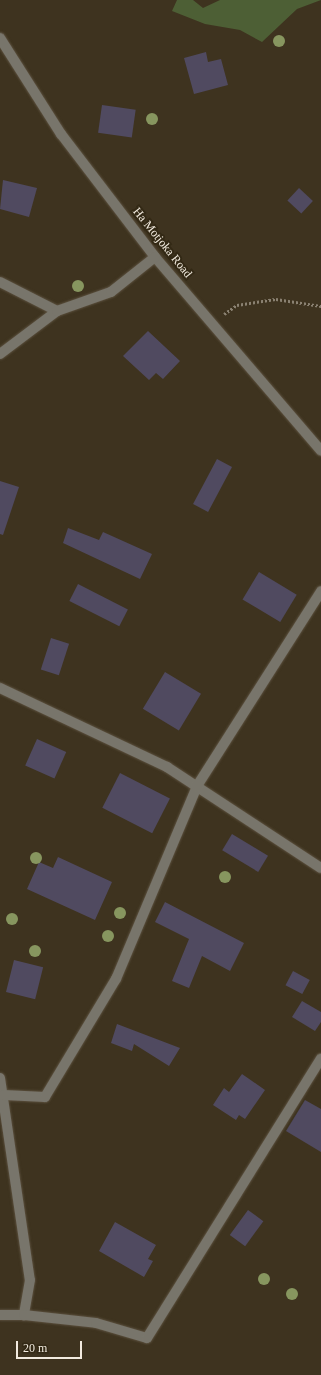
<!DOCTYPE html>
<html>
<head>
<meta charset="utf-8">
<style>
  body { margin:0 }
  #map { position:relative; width:321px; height:1375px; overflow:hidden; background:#3e331f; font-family:Georgia,serif }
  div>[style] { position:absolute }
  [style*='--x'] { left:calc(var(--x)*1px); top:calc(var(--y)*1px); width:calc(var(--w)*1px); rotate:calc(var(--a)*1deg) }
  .green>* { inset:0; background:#4d5f35 }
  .building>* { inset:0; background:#504a60; transform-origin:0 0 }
  .path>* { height:2.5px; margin-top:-1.25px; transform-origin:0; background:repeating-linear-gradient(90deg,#8a8171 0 2px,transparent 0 4px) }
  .roads { filter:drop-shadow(0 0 1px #5b503e) drop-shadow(0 0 1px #5b503e) }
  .minor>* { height:10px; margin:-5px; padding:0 5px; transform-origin:5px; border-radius:5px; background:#78756b }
  .trees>* { width:12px; height:12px; margin:-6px; border-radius:50%; background:#87965f }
  span { translate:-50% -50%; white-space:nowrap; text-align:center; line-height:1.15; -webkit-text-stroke:4px #332915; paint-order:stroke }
  .street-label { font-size:12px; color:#f2ebdf }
  .scale { position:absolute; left:16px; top:1341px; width:66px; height:18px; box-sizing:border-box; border:2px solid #f2ebdf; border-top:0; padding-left:5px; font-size:12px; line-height:14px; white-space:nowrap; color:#f2ebdf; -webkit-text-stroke:3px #332915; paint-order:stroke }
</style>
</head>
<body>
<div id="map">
  <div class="green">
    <i style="clip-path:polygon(177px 0,193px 0,203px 8px,220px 0,321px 0,297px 9px,262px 42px,240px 30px,205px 24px,172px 11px)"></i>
  </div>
  <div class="building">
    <i style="clip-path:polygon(206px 52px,208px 62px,221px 59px,228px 85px,194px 94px,184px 58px)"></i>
    <i style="left:102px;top:105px;width:34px;height:28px;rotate:8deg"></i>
    <i style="clip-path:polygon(3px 180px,37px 188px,29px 217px,0 209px)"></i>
    <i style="left:299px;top:188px;width:19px;height:17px;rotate:43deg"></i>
    <i style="clip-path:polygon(148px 331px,180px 361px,163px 379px,156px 373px,149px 380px,123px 356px)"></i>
    <i style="left:217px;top:459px;width:17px;height:51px;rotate:28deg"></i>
    <i style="clip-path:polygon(0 481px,19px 487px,3px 535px,0 534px)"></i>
    <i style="clip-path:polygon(68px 528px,99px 540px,103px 532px,152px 554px,140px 579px,63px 543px)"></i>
    <i style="left:259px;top:572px;width:44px;height:32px;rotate:31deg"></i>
    <i style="left:78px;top:584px;width:56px;height:19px;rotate:27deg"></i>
    <i style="left:51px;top:638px;width:19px;height:33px;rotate:18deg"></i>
    <i style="left:165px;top:672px;width:42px;height:43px;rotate:31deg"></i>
    <i style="left:37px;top:739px;width:32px;height:29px;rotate:24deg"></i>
    <i style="left:120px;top:773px;width:56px;height:39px;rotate:27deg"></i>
    <i style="left:232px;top:834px;width:42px;height:19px;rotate:31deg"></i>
    <i style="clip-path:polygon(58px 857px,112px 882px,95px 920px,27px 889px,39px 862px,53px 868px)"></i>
    <i style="clip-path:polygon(165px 902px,244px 943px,230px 971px,202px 956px,189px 988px,172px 981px,189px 939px,155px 922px)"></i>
    <i style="left:14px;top:960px;width:30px;height:33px;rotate:14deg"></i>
    <i style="left:293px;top:971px;width:19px;height:16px;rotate:28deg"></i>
    <i style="clip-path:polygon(302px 1001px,321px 1012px,321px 1022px,315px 1031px,292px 1017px)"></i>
    <i style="clip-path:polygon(117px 1024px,180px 1048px,169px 1066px,134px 1044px,132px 1051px,111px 1043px)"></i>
    <i style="clip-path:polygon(242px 1074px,265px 1090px,245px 1119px,239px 1115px,236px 1120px,213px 1105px,224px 1088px,229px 1092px)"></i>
    <i style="clip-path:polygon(305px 1100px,321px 1109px,321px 1152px,286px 1131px)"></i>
    <i style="left:248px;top:1210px;width:19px;height:31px;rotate:36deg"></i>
    <i style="clip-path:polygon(115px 1222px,156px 1245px,148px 1259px,153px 1261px,144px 1277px,99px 1251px)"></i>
  </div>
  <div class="path">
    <i style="--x:224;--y:314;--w:16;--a:-35"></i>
    <i style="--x:237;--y:305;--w:39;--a:-9"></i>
    <i style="--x:276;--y:299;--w:46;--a:8.8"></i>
  </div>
  <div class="roads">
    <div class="minor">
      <i style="--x:0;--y:38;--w:114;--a:57.6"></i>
      <i style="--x:61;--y:134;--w:155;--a:52.6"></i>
      <i style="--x:155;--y:257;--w:255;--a:49.4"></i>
      <i style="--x:0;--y:282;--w:64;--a:27"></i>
      <i style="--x:0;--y:354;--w:71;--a:-37"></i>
      <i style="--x:57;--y:311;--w:57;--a:-19.4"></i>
      <i style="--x:111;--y:292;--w:56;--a:-38.5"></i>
      <i style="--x:0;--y:688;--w:185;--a:25.3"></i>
      <i style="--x:167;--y:767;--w:184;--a:33.3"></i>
      <i style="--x:0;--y:1078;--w:204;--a:81.6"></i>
      <i style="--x:30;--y:1280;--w:36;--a:100"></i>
      <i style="--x:4;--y:1095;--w:41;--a:2.8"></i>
      <i style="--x:45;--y:1097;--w:138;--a:-59"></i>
      <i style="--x:116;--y:979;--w:209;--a:-67.2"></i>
      <i style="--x:197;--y:786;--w:231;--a:-57.5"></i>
      <i style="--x:0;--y:1315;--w:24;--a:0"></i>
      <i style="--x:24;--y:1315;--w:72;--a:6.3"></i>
      <i style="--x:96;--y:1323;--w:53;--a:16.4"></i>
      <i style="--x:147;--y:1338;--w:329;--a:-58.1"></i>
    </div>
  </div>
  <div class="trees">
    <i style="left:279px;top:41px"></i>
    <i style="left:152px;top:119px"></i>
    <i style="left:78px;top:286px"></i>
    <i style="left:36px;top:858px"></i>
    <i style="left:225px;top:877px"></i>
    <i style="left:120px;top:913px"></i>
    <i style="left:12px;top:919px"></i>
    <i style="left:108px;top:936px"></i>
    <i style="left:35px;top:951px"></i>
    <i style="left:264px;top:1279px"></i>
    <i style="left:292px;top:1294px"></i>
  </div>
  <div class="street-label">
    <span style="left:162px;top:243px;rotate:51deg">Ha Motjoka Road</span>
  </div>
  <div class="scale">20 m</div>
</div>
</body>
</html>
